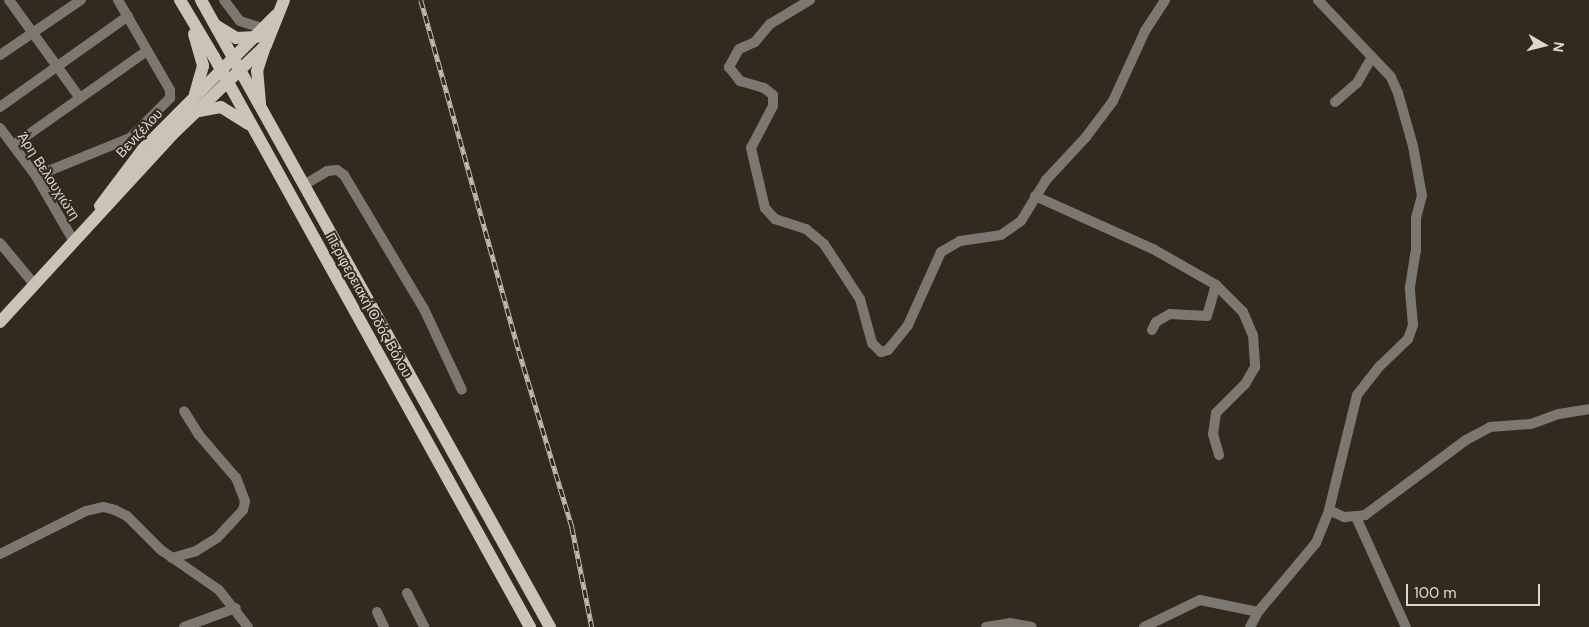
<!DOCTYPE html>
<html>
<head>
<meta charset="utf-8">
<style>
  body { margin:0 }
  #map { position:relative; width:1589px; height:627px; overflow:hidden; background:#322a1f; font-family:"DM Sans",sans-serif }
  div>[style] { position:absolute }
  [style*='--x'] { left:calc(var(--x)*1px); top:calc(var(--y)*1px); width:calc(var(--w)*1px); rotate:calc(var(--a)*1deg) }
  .minor>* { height:10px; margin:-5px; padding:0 5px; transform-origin:5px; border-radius:5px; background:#7b7771 }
  .major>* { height:12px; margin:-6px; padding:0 6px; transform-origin:6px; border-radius:6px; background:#ccc3b7 }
  .rail>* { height:4.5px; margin-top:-2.25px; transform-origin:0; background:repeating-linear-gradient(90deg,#322a1f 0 8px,#c1bbb3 0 16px); box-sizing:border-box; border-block:1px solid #c1bbb3 }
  span { translate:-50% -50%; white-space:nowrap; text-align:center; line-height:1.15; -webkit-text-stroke:4px #322a1f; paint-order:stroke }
  .street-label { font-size:14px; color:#ddd7d0 }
  .north { position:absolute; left:1519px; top:20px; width:50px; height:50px; -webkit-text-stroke:4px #322a1f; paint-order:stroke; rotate:98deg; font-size:14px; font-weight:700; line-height:20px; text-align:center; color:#ddd7d0 }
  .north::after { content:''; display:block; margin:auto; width:18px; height:22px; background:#ddd7d0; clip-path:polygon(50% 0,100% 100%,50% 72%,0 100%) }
  .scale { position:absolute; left:1406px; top:584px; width:134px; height:22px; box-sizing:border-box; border:2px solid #ddd7d0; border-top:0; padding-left:6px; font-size:15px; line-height:18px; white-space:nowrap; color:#ddd7d0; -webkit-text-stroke:4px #322a1f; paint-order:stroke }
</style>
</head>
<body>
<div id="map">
  <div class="minor">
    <i style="--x:9;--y:0;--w:121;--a:54.1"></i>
    <i style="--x:224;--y:0;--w:26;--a:53"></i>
    <i style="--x:240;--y:21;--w:25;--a:18"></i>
    <i style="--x:810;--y:0;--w:47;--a:149"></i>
    <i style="--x:770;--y:24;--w:23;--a:130"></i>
    <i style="--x:755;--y:42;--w:17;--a:156"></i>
    <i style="--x:739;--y:49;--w:21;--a:119"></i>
    <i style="--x:729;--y:67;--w:18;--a:52"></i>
    <i style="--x:740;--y:81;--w:25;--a:16"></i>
    <i style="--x:764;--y:88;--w:11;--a:38"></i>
    <i style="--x:773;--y:95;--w:11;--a:90"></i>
    <i style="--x:773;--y:106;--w:47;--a:117.6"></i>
    <i style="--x:751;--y:148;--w:62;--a:76.9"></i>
    <i style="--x:765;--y:208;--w:15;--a:48"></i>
    <i style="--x:775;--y:219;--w:33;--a:18"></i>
    <i style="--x:806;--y:229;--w:23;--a:40"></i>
    <i style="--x:824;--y:244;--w:66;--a:56.8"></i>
    <i style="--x:860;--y:299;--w:46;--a:74.7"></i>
    <i style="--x:872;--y:343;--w:13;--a:45"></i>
    <i style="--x:881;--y:352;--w:7;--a:-16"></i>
    <i style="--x:888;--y:350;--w:32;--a:-51"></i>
    <i style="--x:908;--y:325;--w:80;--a:-65.7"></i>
    <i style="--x:941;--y:252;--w:22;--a:-30"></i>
    <i style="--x:960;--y:241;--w:41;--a:-8.3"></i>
    <i style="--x:1001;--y:235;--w:24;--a:-35"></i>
    <i style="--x:1021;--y:221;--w:48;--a:-58.6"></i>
    <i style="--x:1046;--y:180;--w:59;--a:-47.1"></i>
    <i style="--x:1086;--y:137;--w:45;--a:-53.1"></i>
    <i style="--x:1113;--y:101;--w:77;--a:-65.4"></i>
    <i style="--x:1145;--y:31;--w:37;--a:-57"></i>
    <i style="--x:0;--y:55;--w:98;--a:-34.2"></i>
    <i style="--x:1335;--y:102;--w:29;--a:-41"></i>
    <i style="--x:1357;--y:83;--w:30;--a:-60"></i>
    <i style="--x:0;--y:107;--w:157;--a:-35.4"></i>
    <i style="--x:0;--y:128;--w:60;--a:53.1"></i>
    <i style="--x:36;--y:176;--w:74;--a:60"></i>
    <i style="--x:15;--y:144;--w:161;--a:-35.2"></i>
    <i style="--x:36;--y:176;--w:101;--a:-22"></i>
    <i style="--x:130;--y:138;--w:57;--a:-45"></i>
    <i style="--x:170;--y:98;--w:8;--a:-90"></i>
    <i style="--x:170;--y:90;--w:104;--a:-120"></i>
    <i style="--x:304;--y:185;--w:27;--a:-31"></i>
    <i style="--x:327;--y:171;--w:10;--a:-6"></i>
    <i style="--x:337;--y:170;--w:9;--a:36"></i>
    <i style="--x:344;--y:175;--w:156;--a:59.2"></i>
    <i style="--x:424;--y:309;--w:89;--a:64.9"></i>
    <i style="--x:1035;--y:196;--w:129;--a:24.2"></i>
    <i style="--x:1153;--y:249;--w:73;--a:29.7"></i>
    <i style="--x:1216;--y:285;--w:38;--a:45"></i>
    <i style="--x:1243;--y:312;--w:25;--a:67"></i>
    <i style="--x:1253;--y:335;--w:32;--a:86"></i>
    <i style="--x:1255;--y:367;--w:20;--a:120"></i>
    <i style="--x:1245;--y:384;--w:41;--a:135"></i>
    <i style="--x:1216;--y:413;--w:21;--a:98"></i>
    <i style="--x:1213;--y:434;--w:22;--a:74"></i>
    <i style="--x:0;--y:243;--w:53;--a:50.3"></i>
    <i style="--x:1152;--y:330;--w:9;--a:-63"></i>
    <i style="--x:1156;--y:322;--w:16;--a:-30"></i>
    <i style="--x:1170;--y:314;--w:37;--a:3"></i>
    <i style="--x:1207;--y:316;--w:32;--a:-74"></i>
    <i style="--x:1329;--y:510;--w:17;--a:25"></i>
    <i style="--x:1344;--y:517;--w:21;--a:-5"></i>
    <i style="--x:1365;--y:515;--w:126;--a:-36.6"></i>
    <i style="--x:1466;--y:440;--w:27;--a:-28"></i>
    <i style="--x:1490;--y:427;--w:41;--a:-4.2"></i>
    <i style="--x:1531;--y:424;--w:30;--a:-20"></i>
    <i style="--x:1559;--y:414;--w:30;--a:-9"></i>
    <i style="--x:1356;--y:517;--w:121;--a:65.6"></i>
    <i style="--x:0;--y:554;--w:96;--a:-26.6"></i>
    <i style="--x:86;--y:511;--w:18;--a:-13"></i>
    <i style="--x:104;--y:507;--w:11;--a:15"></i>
    <i style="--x:115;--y:510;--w:13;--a:27"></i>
    <i style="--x:127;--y:516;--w:48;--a:45"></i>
    <i style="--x:161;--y:550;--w:70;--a:34.6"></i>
    <i style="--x:219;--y:590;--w:47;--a:51.9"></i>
    <i style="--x:172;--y:558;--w:25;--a:-16"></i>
    <i style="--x:196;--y:551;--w:25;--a:-32"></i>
    <i style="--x:217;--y:538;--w:38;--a:-47"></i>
    <i style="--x:243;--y:510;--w:9;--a:-77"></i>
    <i style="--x:245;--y:501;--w:25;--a:-111"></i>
    <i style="--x:236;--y:478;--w:57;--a:-130.7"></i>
    <i style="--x:199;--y:435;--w:28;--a:-122"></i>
    <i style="--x:407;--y:593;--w:38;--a:63"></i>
    <i style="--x:377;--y:612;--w:17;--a:65"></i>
    <i style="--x:184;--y:627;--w:55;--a:-20.1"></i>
    <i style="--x:986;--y:627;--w:24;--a:-9"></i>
    <i style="--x:1010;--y:623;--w:22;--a:10"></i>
    <i style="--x:1144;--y:627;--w:62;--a:-25.7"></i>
    <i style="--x:1200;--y:600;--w:59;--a:11.7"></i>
    <i style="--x:1250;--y:627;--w:17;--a:-62"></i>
    <i style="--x:1258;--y:612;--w:90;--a:-50"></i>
    <i style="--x:1316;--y:543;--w:35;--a:-68"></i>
    <i style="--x:1329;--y:510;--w:118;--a:-76.3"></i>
    <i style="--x:1357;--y:395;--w:37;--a:-52"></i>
    <i style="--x:1380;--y:366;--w:39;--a:-44"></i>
    <i style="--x:1408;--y:339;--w:15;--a:-70"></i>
    <i style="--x:1413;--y:325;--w:38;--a:-95"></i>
    <i style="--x:1410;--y:287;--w:36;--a:-81"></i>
    <i style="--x:1416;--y:251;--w:33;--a:-90"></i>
    <i style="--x:1416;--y:218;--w:23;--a:-75"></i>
    <i style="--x:1422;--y:196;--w:51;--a:-100.2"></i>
    <i style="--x:1413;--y:146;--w:55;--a:-105.8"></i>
    <i style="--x:1398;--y:93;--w:17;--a:-114"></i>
    <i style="--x:1391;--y:77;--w:106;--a:-133.5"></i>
  </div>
  <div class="major">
    <i style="--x:180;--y:0;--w:66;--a:59.2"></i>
    <i style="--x:214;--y:57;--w:652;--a:61"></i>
    <i style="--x:201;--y:0;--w:718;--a:60.9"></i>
    <i style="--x:217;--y:26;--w:22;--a:32"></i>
    <i style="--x:236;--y:38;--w:22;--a:-3"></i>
    <i style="--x:194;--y:34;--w:33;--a:74"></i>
    <i style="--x:203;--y:66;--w:29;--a:106"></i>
    <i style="--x:260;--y:103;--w:32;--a:-95"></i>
    <i style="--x:257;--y:71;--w:23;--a:-72"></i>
    <i style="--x:199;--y:111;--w:22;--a:-10"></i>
    <i style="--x:221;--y:107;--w:32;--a:32"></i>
    <i style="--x:100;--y:206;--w:71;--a:-53"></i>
    <i style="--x:143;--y:149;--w:189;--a:-45.2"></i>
    <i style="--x:0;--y:322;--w:258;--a:-47.4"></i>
    <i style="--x:175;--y:132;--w:126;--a:-43.7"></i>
    <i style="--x:266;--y:45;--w:48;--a:-68.2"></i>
  </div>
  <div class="rail">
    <i style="--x:421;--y:0;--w:364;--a:74.4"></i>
    <i style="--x:519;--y:351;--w:184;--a:73.2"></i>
    <i style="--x:572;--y:527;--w:102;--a:78.7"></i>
  </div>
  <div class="street-label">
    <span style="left:139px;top:133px;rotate:-47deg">Βενιζέλου</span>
    <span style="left:49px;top:176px;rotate:57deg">Άρη Βελουχιώτη</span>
    <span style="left:369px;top:305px;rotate:61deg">Περιφερειακή Οδός Βόλου</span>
  </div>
  <div class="north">N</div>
  <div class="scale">100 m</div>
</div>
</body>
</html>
